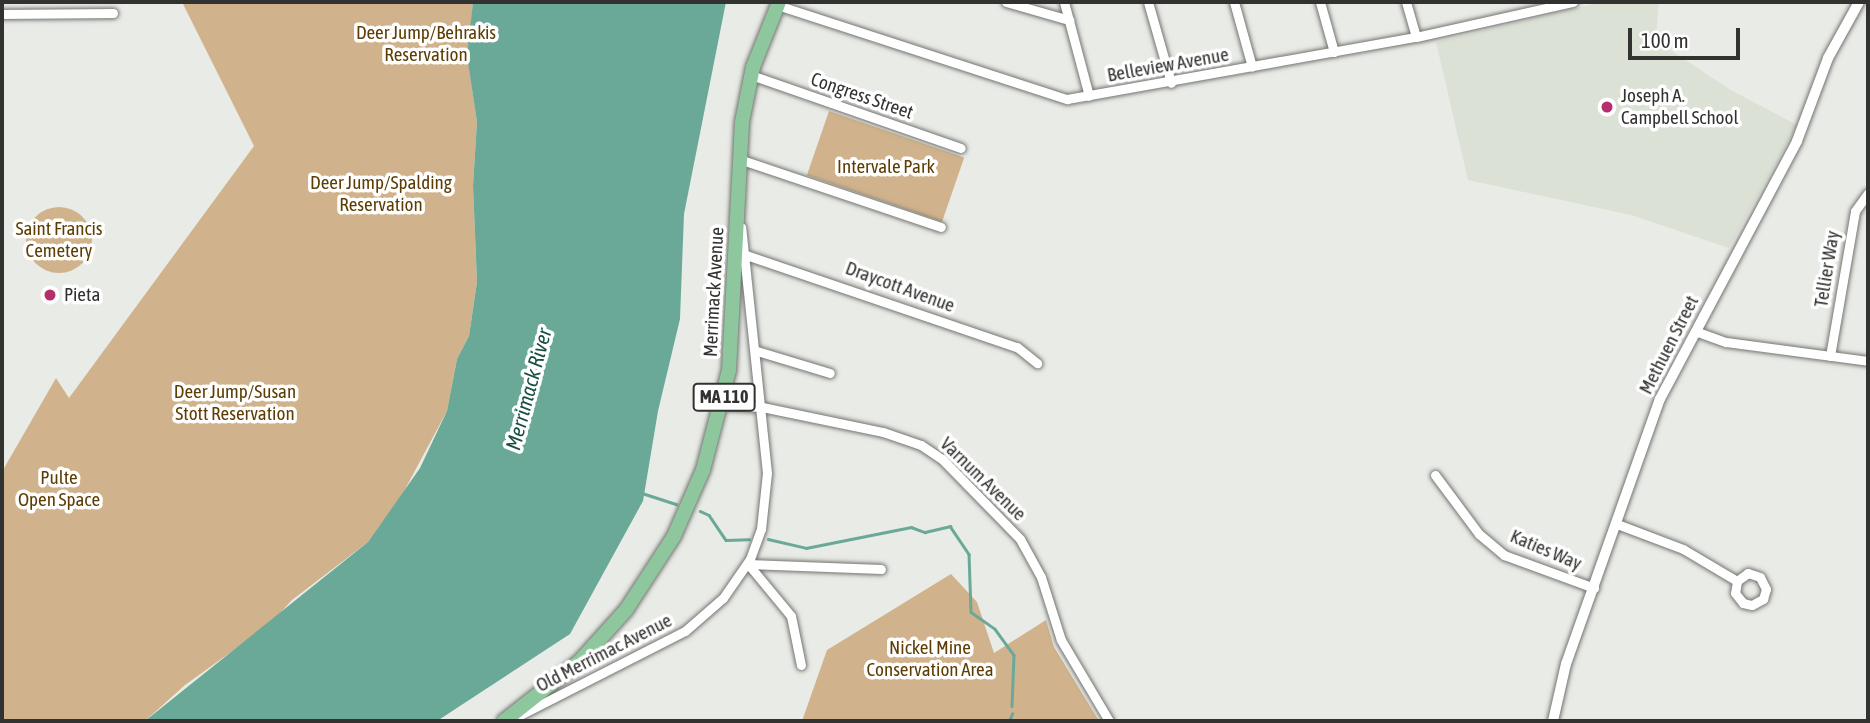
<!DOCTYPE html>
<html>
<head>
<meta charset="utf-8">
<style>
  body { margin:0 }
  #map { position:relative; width:1870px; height:723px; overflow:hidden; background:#e9ebe6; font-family:"Asap Condensed",sans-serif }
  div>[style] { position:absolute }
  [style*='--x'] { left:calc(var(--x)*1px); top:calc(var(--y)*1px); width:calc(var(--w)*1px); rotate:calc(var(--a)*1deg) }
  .built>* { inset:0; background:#dce1d5 }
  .green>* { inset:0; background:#d0b38c; transform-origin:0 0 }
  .round { border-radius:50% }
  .water>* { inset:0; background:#6aa998 }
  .stream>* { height:2.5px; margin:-1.25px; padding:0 1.25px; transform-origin:1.25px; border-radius:1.25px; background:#6aa998 }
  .roads { filter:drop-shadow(0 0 2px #747572) drop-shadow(0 0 2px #747572) }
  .minor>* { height:9px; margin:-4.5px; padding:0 4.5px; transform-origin:4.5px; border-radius:4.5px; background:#fff }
  .tertiary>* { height:10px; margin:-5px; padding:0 5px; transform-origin:5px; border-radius:5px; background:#fff }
  .primary>* { height:14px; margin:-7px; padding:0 7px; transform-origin:7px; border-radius:7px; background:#8ec79e }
  .dots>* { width:19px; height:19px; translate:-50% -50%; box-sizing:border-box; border:4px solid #fff; border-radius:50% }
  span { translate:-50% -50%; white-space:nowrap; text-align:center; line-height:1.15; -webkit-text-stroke:7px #fff; paint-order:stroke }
  .shield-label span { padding:2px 5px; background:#fff; border:2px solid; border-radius:5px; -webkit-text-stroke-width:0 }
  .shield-label { font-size:18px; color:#323331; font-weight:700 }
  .park-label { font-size:19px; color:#5d3d03 }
  .street-label { font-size:19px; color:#323331 }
  .poi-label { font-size:19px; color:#323331 }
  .left { translate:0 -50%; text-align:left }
  .water-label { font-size:21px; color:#184f43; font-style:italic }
  .frame { position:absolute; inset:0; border:4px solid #323331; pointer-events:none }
  .scale { position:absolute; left:1628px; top:28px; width:112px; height:32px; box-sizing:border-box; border:4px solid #323331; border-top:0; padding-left:9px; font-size:21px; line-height:24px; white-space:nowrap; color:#323331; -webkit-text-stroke:5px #fff; paint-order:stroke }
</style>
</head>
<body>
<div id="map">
  <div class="built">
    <i style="clip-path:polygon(1602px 2px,1659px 2px,1656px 36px,1666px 47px,1729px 89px,1797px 125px,1729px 248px,1631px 215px,1468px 180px,1436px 42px)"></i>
  </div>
  <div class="green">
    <i style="clip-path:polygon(182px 2px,473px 2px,468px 61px,477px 122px,473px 186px,477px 282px,469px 336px,457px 359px,447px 411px,403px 493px,368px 542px,292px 600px,270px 624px,185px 685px,145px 721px,2px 721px,3px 470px,56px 378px,69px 398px,254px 146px)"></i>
    <i style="left:829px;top:111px;width:143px;height:68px;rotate:19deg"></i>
    <i class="round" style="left:26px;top:207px;width:66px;height:66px"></i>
    <i style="clip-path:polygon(951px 574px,977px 602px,994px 653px,1046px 620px,1054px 647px,1099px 721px,802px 721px,827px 650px)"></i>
  </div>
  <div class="water">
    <i style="clip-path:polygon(473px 2px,726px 2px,684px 214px,680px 319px,658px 411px,643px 501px,570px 634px,437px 721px,145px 721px,368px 542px,420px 468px,447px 411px,457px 359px,469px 336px,477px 282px,473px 186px,477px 122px,467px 56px)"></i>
  </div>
  <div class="stream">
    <i style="--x:642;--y:493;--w:36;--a:18"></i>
    <i style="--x:700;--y:511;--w:10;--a:24"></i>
    <i style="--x:709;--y:515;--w:30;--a:56"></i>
    <i style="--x:726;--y:540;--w:23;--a:-2"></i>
    <i style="--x:768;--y:539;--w:39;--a:13"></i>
    <i style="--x:806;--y:548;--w:107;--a:-11.3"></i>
    <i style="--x:911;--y:527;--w:15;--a:20"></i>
    <i style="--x:925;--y:532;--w:26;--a:-13"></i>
    <i style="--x:950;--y:526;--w:34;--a:56"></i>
    <i style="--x:969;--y:554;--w:58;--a:88"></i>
    <i style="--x:971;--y:612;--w:29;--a:35"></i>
    <i style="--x:995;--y:629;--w:32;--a:54"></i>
    <i style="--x:1014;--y:655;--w:51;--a:92.2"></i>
    <i style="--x:1009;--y:721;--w:8;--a:-67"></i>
  </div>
  <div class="roads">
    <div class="minor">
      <i style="--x:1006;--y:2;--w:66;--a:15.9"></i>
      <i style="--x:1064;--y:2;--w:97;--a:75.1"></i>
      <i style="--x:1148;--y:2;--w:84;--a:74.1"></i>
      <i style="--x:1234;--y:2;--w:67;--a:74.5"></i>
      <i style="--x:1320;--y:2;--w:52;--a:74.4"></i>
      <i style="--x:1406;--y:2;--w:36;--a:74"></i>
      <i style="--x:777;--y:5;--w:305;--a:18"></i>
      <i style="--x:1067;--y:99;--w:354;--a:-10.1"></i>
      <i style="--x:1416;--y:37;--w:161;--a:-12.6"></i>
      <i style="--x:2;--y:14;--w:111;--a:-0.5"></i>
      <i style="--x:751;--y:75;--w:222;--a:19.2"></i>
      <i style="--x:739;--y:159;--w:213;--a:18.6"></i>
      <i style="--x:746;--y:255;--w:286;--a:18.8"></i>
      <i style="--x:1017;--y:347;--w:26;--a:39"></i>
      <i style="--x:1695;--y:331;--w:33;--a:20"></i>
      <i style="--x:1726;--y:342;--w:143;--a:7.6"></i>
      <i style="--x:757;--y:351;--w:76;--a:16.8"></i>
      <i style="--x:1830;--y:356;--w:147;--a:-80.2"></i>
      <i style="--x:1855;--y:211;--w:22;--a:-54"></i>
      <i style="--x:722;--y:405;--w:40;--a:2.9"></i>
      <i style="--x:762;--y:407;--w:124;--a:11.7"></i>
      <i style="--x:883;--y:432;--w:40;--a:18.9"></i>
      <i style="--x:921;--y:445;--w:25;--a:34"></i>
      <i style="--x:942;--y:459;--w:112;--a:45.7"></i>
      <i style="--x:1020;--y:539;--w:43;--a:61.1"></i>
      <i style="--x:1041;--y:577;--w:66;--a:72.4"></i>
      <i style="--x:1061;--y:640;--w:94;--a:59.3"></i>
      <i style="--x:1435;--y:475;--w:74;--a:53.3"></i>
      <i style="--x:1479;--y:534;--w:33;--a:40"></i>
      <i style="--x:1504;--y:555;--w:96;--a:20.1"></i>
      <i style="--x:1617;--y:524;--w:71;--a:20.7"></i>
      <i style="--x:1683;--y:549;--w:63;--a:30.7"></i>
      <i style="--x:1737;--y:581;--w:12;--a:99"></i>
      <i style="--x:1735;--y:593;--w:13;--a:51"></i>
      <i style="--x:1743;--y:603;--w:9;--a:13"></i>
      <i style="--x:1752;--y:605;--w:13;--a:-29"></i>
      <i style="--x:1763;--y:599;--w:10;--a:-73"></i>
      <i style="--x:1766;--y:589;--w:13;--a:-117"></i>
      <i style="--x:1760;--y:577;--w:13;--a:-162"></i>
      <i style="--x:1748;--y:573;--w:14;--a:144"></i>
      <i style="--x:748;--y:564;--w:133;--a:2.2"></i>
      <i style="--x:748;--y:564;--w:67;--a:50.4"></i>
      <i style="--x:791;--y:616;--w:50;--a:78.5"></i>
      <i style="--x:520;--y:715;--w:185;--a:-27"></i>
      <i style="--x:685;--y:631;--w:50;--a:-41"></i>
      <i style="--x:723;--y:598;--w:47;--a:-55.3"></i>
      <i style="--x:750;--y:559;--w:32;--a:-70"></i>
      <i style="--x:761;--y:529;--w:56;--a:-83.9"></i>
      <i style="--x:767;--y:473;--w:247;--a:-96"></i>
    </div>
    <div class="tertiary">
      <i style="--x:1553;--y:721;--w:58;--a:-77.2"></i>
      <i style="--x:1566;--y:664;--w:281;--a:-70.5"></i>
      <i style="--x:1660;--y:399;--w:292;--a:-62"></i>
      <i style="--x:1797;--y:141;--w:89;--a:-69.5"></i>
      <i style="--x:1828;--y:58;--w:64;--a:-61"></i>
    </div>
    <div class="primary">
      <i style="--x:504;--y:721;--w:97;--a:-38.3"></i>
      <i style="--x:580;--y:661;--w:69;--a:-48"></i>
      <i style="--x:626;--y:610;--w:88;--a:-57"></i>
      <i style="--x:674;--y:536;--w:72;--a:-66.3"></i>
      <i style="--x:703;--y:470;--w:103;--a:-75.4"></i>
      <i style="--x:729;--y:370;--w:248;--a:-87"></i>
      <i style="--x:742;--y:122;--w:56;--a:-78.7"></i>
      <i style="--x:753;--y:67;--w:70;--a:-68.2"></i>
    </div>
  </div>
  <div class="dots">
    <i style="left:1607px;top:107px;background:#b72e6c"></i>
    <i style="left:50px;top:295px;background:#b72e6c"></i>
  </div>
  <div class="shield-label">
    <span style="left:724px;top:397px">MA 110</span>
  </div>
  <div class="park-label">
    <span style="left:426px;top:44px">Deer Jump/Behrakis<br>Reservation</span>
    <span style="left:886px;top:167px">Intervale Park</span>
    <span style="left:381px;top:194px">Deer Jump/Spalding<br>Reservation</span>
    <span style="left:59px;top:240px">Saint Francis<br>Cemetery</span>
    <span style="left:235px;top:403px">Deer Jump/Susan<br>Stott Reservation</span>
    <span style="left:59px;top:489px">Pulte<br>Open Space</span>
    <span style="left:930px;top:659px">Nickel Mine<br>Conservation Area</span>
  </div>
  <div class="street-label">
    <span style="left:1168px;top:65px;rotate:-10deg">Belleview Avenue</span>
    <span style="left:862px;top:96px;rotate:19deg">Congress Street</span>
    <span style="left:1827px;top:269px;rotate:-81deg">Tellier Way</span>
    <span style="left:900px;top:287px;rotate:20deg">Draycott Avenue</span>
    <span style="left:714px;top:292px;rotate:-87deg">Merrimack Avenue</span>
    <span style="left:1669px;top:345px;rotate:-63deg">Methuen Street</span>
    <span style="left:983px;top:479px;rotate:44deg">Varnum Avenue</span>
    <span style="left:1546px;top:550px;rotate:23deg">Katies Way</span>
    <span style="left:604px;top:653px;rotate:-27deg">Old Merrimac Avenue</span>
  </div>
  <div class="poi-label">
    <span class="left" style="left:1621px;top:107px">Joseph A.<br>Campbell School</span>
    <span class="left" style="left:64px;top:295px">Pieta</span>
  </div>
  <div class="water-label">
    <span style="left:528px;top:389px;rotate:-75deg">Merrimack River</span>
  </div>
  <div class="frame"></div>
  <div class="scale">100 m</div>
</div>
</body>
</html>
